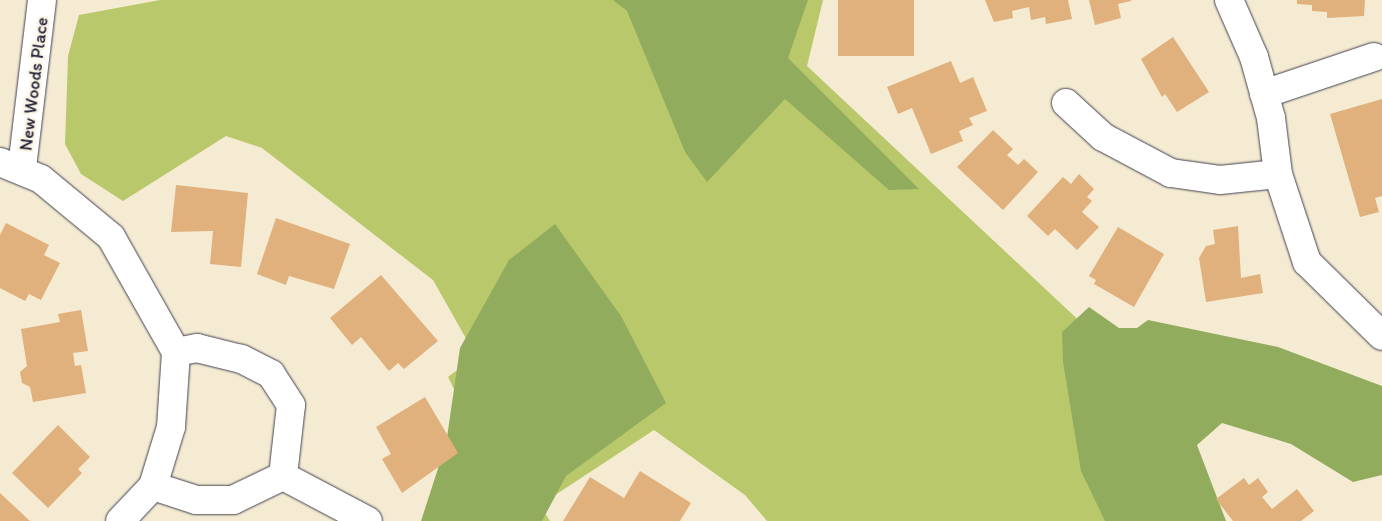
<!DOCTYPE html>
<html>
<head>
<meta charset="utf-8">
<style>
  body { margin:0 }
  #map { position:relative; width:1382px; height:521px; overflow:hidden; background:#f4ebd2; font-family:Itim,sans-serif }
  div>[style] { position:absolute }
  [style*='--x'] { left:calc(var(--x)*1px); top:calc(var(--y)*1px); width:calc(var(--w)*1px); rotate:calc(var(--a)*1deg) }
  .green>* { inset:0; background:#b9c86a }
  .forest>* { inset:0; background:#92ac5e }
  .building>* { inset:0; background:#e0b07d; transform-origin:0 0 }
  .roads { filter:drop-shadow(0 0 1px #424052) drop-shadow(0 0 1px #424052) }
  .minor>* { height:28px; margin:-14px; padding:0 14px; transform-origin:14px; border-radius:14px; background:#fff }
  span { translate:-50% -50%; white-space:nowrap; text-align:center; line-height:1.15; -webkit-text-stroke:5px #fcf5e5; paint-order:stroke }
  .street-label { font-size:18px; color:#22223b }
</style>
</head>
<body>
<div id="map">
  <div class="green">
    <i style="clip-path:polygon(160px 0,823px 0,807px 66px,1088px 329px,1224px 521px,767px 521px,745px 495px,654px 430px,540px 505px,550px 521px,432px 521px,491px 464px,448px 377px,476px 356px,433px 280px,262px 148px,226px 136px,123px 201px,81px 174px,65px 144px,68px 56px,79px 15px)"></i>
  </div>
  <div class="forest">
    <i style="clip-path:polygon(613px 0,808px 0,788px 58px,919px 189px,889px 190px,785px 99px,707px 182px,685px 152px,627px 11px)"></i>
    <i style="clip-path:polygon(555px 224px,621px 316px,666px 403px,566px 476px,542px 521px,421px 521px,446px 444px,460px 348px,509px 260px)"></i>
    <i style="clip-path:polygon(1089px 307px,1119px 328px,1137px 328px,1148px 320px,1278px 347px,1382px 386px,1382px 475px,1353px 482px,1291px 444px,1222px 423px,1197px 445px,1226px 521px,1105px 521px,1081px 471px,1063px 362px,1062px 332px)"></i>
  </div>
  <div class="building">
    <i style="left:838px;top:0;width:76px;height:56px"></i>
    <i style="clip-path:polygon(985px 0,1068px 0,1072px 19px,1046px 24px,1045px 17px,1031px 20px,1029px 7px,1012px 11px,1013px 18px,994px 22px)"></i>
    <i style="clip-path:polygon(1089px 0,1131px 0,1131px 1px,1118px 4px,1121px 18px,1095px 25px)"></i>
    <i style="clip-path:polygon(1297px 0,1365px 0,1364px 16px,1327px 18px,1327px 12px,1312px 11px,1312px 5px,1297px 4px)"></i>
    <i style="clip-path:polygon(1173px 37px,1209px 92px,1177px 112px,1165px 94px,1162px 97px,1141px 59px)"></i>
    <i style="clip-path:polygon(951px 61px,960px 83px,973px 77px,987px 111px,969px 118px,973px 125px,959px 131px,963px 141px,931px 154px,912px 108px,898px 114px,887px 87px)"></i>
    <i style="clip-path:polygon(1382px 99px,1382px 196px,1375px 198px,1379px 212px,1360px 217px,1330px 114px)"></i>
    <i style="clip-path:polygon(993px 130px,1013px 149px,1007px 155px,1018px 165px,1024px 159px,1038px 172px,1003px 210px,957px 167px)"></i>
    <i style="clip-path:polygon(1079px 174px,1094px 189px,1087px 197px,1092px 201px,1082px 212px,1099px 227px,1077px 250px,1055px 229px,1048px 236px,1027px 216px,1063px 177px,1071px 184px)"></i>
    <i style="clip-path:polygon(176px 185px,248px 193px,241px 267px,210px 264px,213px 231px,171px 232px)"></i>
    <i style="clip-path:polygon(276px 218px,350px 244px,334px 289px,289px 276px,286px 285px,257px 274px)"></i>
    <i style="clip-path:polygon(6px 223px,49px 245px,44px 255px,60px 263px,41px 300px,29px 294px,25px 301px,0 288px,0 235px)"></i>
    <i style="clip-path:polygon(1238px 226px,1241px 278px,1260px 274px,1263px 293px,1206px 302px,1199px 258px,1206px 246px,1215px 244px,1213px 230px)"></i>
    <i style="clip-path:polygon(1118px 227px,1164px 254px,1134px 307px,1094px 284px,1096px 280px,1089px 276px)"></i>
    <i style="clip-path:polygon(381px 275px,438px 341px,404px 369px,398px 363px,389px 371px,361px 337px,352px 345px,330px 318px)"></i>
    <i style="clip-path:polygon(81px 310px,88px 351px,73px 353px,75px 366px,81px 365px,86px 393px,33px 402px,30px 387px,22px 383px,20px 372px,27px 366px,21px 329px,60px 322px,58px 314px)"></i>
    <i style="clip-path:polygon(425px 397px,458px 453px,402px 493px,382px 459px,391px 454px,376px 427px)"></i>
    <i style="clip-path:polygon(58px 425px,90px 457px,78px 469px,82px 473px,48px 508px,12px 473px)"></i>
    <i style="clip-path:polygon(640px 471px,691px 503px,680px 521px,563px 521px,590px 477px,624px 498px)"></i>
    <i style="clip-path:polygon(1244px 478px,1249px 485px,1258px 478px,1268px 492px,1262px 497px,1272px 509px,1297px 489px,1314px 511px,1301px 521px,1233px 521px,1216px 499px)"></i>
    <i style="clip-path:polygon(0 493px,30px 521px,0 521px)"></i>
  </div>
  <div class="roads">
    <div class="minor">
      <i style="--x:1229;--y:0;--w:62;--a:66.3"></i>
      <i style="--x:1254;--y:57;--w:63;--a:74.4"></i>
      <i style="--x:1271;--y:118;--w:56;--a:82.9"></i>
      <i style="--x:1278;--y:174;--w:93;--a:71.8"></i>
      <i style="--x:1307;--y:262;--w:105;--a:44.6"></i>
      <i style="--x:1264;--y:94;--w:116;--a:-18.6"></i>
      <i style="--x:1066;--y:103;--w:50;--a:42.6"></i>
      <i style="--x:1103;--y:137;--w:77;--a:27.9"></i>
      <i style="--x:1171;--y:173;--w:49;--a:8.1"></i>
      <i style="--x:1220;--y:180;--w:58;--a:-5.9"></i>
      <i style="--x:0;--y:162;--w:44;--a:22.5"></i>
      <i style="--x:41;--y:179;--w:91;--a:39.6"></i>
      <i style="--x:111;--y:237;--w:132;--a:60.5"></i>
      <i style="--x:176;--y:352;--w:75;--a:93.8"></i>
      <i style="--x:171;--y:427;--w:62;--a:107"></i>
      <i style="--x:153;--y:486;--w:48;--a:133.3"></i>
      <i style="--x:22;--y:168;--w:169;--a:-83.2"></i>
      <i style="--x:283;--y:476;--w:96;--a:27.9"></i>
      <i style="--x:153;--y:486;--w:45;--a:18"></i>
      <i style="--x:196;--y:500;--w:37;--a:0"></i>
      <i style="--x:233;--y:500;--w:55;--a:-25.6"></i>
      <i style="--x:283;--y:476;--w:71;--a:-83.6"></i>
      <i style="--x:291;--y:405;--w:37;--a:-123"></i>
      <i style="--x:271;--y:374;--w:34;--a:-153"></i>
      <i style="--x:241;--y:359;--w:45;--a:-166"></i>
      <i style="--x:197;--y:348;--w:21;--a:169"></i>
    </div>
  </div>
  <div class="street-label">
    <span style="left:34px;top:84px;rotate:-83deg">New Woods Place</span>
  </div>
</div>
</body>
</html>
